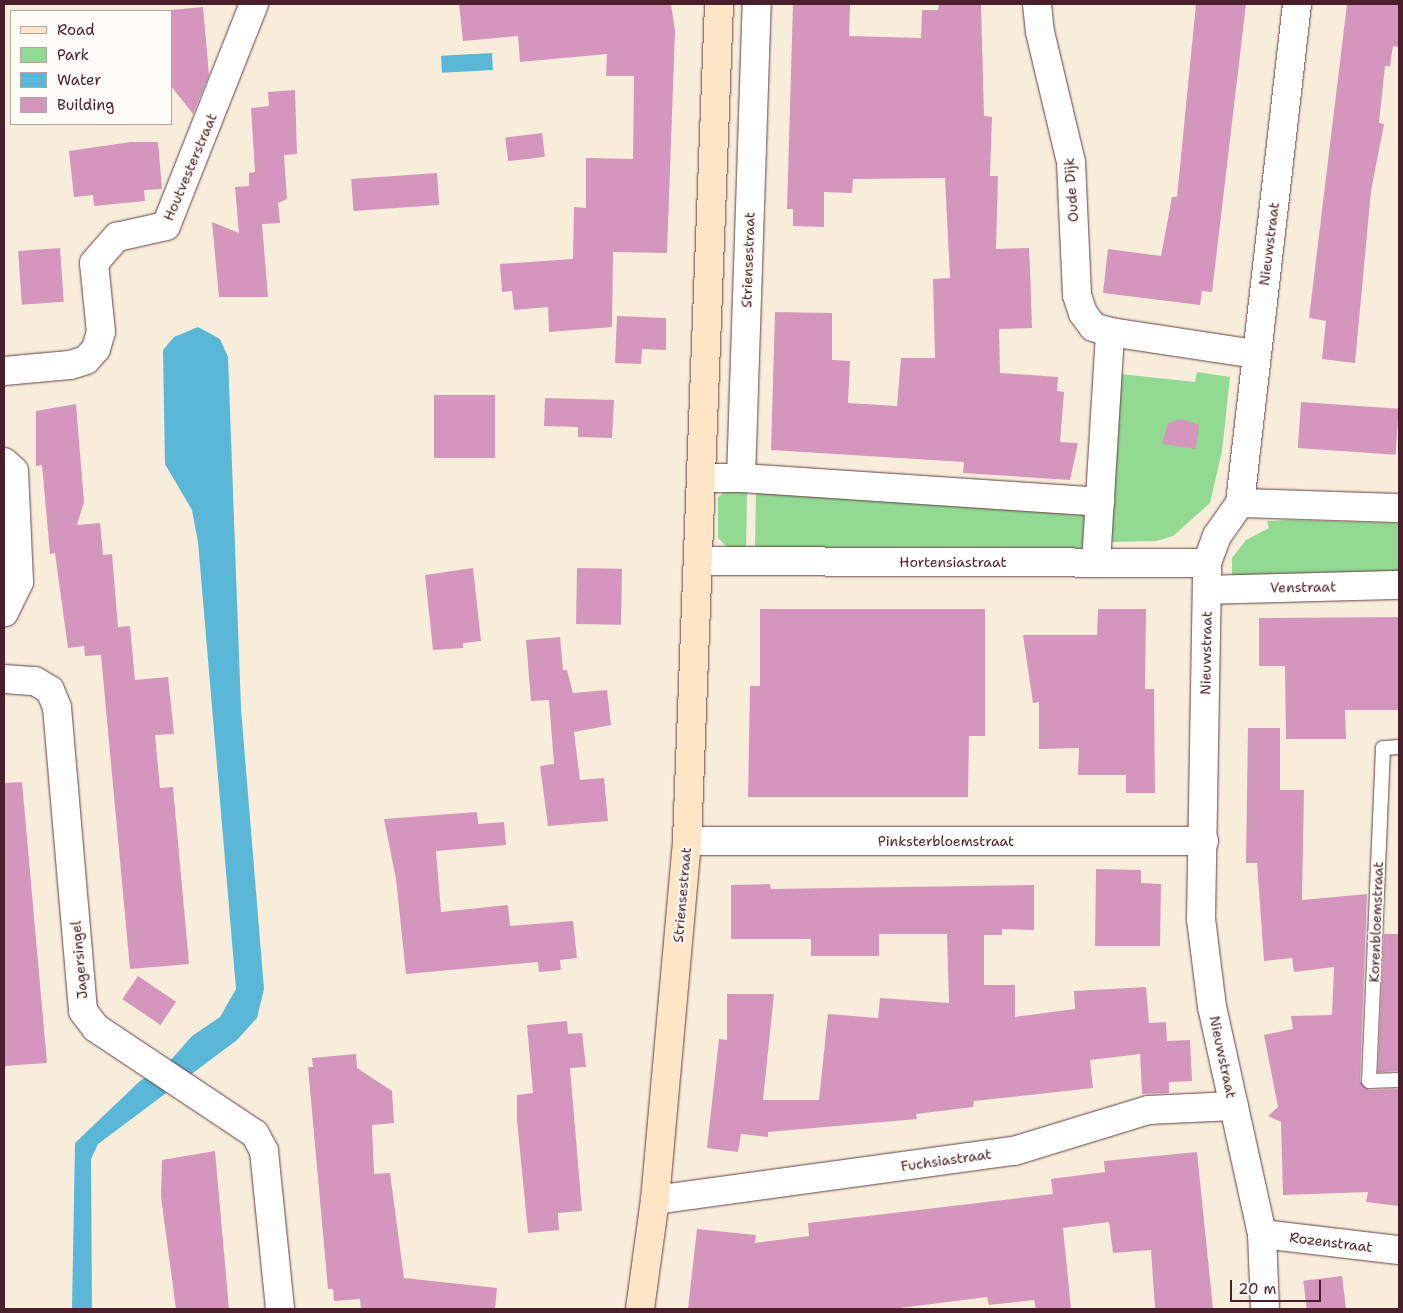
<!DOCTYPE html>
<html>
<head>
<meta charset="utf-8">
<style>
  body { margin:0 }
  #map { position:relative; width:1403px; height:1313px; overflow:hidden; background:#f7edda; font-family:"Shantell Sans",sans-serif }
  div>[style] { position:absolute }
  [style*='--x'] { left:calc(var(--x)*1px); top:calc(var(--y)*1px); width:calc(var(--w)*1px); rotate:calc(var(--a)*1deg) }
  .green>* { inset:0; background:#92d992 }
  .water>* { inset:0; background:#5ab7d8; transform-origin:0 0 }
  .building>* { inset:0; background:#d596be; transform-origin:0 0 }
  .roads { filter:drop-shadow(0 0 1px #643e45) drop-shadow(0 0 1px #643e45) }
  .lane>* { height:14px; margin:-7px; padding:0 7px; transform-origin:7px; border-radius:7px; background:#fff }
  .street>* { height:28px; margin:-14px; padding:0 14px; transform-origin:14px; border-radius:14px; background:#fff }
  .secondary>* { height:28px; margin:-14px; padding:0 14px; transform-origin:14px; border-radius:14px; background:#fee5c5 }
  span { translate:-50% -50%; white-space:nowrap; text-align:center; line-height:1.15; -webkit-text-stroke:4px #fdfcf7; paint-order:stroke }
  .street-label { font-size:14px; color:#4a1f2b }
  .frame { position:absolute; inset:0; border:5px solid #4a1f2b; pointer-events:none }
  .legend { position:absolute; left:10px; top:10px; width:162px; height:115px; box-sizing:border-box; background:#fdfcf7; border:1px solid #b5a4a5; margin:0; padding:6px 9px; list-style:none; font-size:15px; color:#4a1f2b }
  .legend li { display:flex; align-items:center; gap:10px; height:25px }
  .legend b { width:25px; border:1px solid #b5a4a5 }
  .scale { position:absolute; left:1230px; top:1280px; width:91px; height:22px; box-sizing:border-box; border:2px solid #4a1f2b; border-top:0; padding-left:6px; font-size:15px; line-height:18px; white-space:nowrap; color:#4a1f2b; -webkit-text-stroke:4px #fdfcf7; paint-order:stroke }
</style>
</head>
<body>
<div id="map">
  <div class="green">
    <i style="clip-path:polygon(1197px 372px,1230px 377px,1222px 451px,1210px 503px,1173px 536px,1156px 541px,1111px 542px,1120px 374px,1195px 382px)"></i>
    <i style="clip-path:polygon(726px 491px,747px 492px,746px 551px,728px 548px,718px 538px,718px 497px)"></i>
    <i style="clip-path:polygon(756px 493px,1086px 513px,1084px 548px,755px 550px)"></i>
    <i style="clip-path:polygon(1293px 520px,1399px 523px,1399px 577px,1232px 579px,1232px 558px,1246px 540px,1269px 528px,1267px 521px)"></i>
  </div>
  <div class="water">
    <i style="left:492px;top:53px;width:17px;height:51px;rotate:87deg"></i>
    <i style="clip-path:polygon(198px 327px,220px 339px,228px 357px,241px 709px,264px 989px,257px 1018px,237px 1040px,98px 1144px,91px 1159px,92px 1309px,72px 1309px,75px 1143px,140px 1081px,169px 1062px,192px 1036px,220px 1017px,236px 989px,198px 542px,192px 510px,165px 464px,163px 350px,174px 337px)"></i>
  </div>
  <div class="building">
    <i style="clip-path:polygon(459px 4px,671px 4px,675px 31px,667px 253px,613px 252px,612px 327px,549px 332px,548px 307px,514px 310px,512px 291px,502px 292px,500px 264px,573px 259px,574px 207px,586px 208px,586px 158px,633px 159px,634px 76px,606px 76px,607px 54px,520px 62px,518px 36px,463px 41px)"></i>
    <i style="clip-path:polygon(793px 4px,850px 4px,849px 36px,921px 38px,922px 10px,938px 10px,939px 4px,981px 4px,984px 116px,992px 117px,990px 176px,998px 176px,996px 249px,1029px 248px,1030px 269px,1032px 328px,999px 329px,1000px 373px,1058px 377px,1057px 391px,1064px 392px,1060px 442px,1078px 443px,1070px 480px,963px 473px,964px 462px,771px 450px,775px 312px,832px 313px,832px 360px,850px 361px,848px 403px,897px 406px,901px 358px,935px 358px,933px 279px,950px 278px,945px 178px,853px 179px,852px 193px,824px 192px,824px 227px,793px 226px,793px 209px,787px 209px)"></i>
    <i style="clip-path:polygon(1196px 4px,1246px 4px,1212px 292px,1202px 291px,1200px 305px,1103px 293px,1108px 249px,1161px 256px,1172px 197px,1177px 197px)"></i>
    <i style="clip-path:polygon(1347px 4px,1399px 4px,1399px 47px,1393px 46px,1390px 66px,1385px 66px,1379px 123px,1384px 124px,1371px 191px,1355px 363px,1322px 359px,1326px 321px,1309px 318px)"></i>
    <i style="clip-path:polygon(203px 7px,209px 75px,193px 114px,171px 86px,171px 10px)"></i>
    <i style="clip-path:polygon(295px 90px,297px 154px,284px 155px,287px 199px,278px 203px,280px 223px,262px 224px,268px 297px,219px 297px,212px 222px,239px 233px,235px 187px,249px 186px,249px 173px,255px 172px,251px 108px,269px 106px,268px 92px)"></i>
    <i style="left:542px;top:133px;width:24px;height:37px;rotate:83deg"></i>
    <i style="clip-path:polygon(131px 142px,158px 142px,162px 189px,144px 190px,145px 201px,94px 206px,93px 195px,74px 197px,69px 151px)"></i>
    <i style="left:437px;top:173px;width:32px;height:86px;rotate:86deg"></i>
    <i style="left:60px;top:248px;width:54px;height:42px;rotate:86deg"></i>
    <i style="clip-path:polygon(617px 316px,666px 318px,666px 350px,642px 349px,641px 364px,615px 363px)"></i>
    <i style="left:434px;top:395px;width:61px;height:63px"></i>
    <i style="clip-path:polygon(545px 398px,614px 400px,612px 438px,578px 437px,578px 427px,544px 426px)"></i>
    <i style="left:1301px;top:402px;width:98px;height:46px;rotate:4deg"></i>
    <i style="clip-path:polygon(76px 404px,84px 502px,77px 525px,100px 523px,103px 555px,112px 554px,118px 627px,130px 626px,135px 680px,168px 677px,174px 734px,155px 735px,160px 788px,173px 787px,189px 964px,130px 969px,101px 655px,85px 656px,84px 646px,68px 648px,55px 553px,50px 554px,42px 465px,36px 466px,36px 411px)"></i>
    <i style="clip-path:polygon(1182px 419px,1199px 425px,1196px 449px,1162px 444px,1168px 423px)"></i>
    <i style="clip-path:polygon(473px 568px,481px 641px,463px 643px,463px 648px,433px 650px,425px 575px)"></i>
    <i style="left:577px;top:568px;width:45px;height:56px;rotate:1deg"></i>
    <i style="clip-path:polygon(760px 609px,985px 609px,985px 736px,969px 736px,968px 797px,748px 797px,750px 686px,760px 686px)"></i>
    <i style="clip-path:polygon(1098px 609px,1146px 609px,1145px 689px,1154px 689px,1155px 793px,1126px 793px,1126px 775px,1078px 775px,1079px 748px,1039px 749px,1039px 702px,1033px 703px,1023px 635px,1097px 635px)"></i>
    <i style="clip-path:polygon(1399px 617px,1399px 710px,1345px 710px,1346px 739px,1286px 739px,1285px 666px,1259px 666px,1259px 618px)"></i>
    <i style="clip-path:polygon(560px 637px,563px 670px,567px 670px,573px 693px,607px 690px,611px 725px,574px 732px,580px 780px,604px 778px,608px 821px,548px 826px,540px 766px,554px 764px,549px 700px,531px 701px,526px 640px)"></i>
    <i style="clip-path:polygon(1248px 728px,1280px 728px,1280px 790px,1304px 790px,1302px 900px,1367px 894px,1360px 1081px,1369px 1090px,1399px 1089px,1399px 1206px,1366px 1202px,1368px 1192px,1283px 1195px,1281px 1122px,1268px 1116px,1278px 1107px,1264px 1035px,1293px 1029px,1291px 1016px,1332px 1015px,1334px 967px,1294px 972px,1292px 958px,1264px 961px,1257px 863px,1246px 863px)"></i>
    <i style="clip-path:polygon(22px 782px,47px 1063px,4px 1066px,4px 783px)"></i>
    <i style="clip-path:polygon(477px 812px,478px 824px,504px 822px,506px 845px,436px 851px,441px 912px,508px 905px,510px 926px,573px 921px,577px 958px,560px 960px,561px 970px,539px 972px,538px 962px,406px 974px,396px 879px,384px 819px)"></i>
    <i style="clip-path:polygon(1096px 869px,1141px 870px,1141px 883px,1161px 884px,1160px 946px,1095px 946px)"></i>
    <i style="clip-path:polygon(770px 884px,771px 889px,1034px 885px,1034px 930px,1002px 929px,1002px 935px,984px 935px,984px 985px,1015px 985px,1015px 1017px,1075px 1009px,1074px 991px,1146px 987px,1149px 1023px,1166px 1022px,1167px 1041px,1190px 1040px,1192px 1081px,1169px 1082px,1169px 1093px,1142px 1094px,1140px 1054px,1090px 1060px,1093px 1088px,974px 1101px,973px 1107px,916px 1114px,917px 1119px,768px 1132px,768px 1137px,741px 1134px,738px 1152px,707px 1148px,719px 1039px,727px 1040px,727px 994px,774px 994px,763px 1100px,819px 1100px,828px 1014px,878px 1018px,880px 998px,949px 1003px,947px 934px,879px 934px,879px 956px,811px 956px,811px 939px,731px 939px,731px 885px)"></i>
    <i style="clip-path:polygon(1384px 934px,1399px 934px,1399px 1071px,1378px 1072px)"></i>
    <i style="left:138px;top:976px;width:46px;height:28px;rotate:34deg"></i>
    <i style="clip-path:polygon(567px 1021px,568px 1034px,582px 1033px,586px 1067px,570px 1068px,582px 1211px,558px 1213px,559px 1230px,528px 1233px,517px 1120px,517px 1095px,533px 1093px,527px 1025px)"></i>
    <i style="clip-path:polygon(356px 1054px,357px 1068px,392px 1091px,394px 1123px,372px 1125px,374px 1174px,390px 1173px,404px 1278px,497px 1288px,495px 1309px,361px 1309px,360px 1299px,334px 1301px,333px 1289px,328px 1289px,308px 1067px,313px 1067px,312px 1058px)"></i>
    <i style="clip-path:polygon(215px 1151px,229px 1309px,176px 1309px,161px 1197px,162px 1160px)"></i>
    <i style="clip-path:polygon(1197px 1152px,1213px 1309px,1155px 1308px,1151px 1250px,1113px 1253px,1109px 1222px,1063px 1228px,1071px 1309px,1036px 1309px,1034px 1300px,989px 1305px,987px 1297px,892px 1309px,688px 1309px,697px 1229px,756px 1235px,755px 1243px,809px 1236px,808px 1223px,1053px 1194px,1051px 1179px,1105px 1172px,1104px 1161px)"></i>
    <i style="left:1342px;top:1276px;width:33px;height:39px;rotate:83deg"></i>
  </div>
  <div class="roads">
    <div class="lane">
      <i style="--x:1399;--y:747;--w:16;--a:176"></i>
      <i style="--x:1383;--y:748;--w:333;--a:92.4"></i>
      <i style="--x:1369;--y:1081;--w:30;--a:-2"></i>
    </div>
    <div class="street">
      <i style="--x:1037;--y:4;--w:28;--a:84"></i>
      <i style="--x:1040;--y:32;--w:134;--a:76.6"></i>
      <i style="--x:1071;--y:162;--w:133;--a:87.4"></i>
      <i style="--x:1077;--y:295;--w:19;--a:72"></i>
      <i style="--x:1083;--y:313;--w:17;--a:54"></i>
      <i style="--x:1093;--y:327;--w:18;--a:16"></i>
      <i style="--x:1110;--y:332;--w:148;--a:8.6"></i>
      <i style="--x:4;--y:371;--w:66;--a:-5.2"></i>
      <i style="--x:70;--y:365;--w:17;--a:-17"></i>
      <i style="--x:86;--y:360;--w:15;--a:-48"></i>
      <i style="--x:96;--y:349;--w:18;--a:-74"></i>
      <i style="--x:101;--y:332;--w:69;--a:-95.8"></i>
      <i style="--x:94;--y:263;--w:35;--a:-49"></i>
      <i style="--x:117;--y:237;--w:50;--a:-12.7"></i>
      <i style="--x:166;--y:226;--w:239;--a:-68.4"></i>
      <i style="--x:4;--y:462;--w:13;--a:42"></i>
      <i style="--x:14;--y:471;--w:111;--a:87.4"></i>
      <i style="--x:19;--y:582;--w:34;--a:116"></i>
      <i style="--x:703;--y:478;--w:38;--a:0"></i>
      <i style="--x:741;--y:478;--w:474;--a:-88.1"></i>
      <i style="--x:741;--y:478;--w:360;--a:3.8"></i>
      <i style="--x:1240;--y:503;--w:159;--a:1.8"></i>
      <i style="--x:699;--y:561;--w:508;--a:0.23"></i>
      <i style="--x:1096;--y:563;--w:231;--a:-86.5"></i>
      <i style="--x:1207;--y:590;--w:192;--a:-1.5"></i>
      <i style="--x:4;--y:679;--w:31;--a:4"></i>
      <i style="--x:35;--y:681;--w:17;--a:31"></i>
      <i style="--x:50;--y:690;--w:18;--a:68"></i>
      <i style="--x:57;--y:707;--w:305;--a:85.1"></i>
      <i style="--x:83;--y:1011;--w:21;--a:53"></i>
      <i style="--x:96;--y:1028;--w:191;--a:33.7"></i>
      <i style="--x:255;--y:1134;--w:19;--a:62"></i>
      <i style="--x:264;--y:1151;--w:159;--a:84.2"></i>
      <i style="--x:687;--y:841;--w:517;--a:0"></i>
      <i style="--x:655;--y:1200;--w:362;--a:-7.8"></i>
      <i style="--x:1014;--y:1151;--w:140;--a:-17"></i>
      <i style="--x:1148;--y:1110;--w:86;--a:-2.7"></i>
      <i style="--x:1262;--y:1234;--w:138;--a:6.7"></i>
      <i style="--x:1265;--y:1309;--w:75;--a:-92.3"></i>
      <i style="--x:1262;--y:1234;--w:232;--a:-102.4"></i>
      <i style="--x:1212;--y:1007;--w:89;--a:-97.1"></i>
      <i style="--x:1201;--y:919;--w:356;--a:-89"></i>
      <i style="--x:1207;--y:563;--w:29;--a:-70"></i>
      <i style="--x:1217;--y:536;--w:40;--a:-55.1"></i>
      <i style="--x:1240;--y:503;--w:502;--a:-83.48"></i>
    </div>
    <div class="secondary">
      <i style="--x:640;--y:1309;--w:110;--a:-82.2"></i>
      <i style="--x:655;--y:1200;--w:360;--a:-84.9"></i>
      <i style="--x:687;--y:841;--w:838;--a:-87.81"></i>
    </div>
  </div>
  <div class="street-label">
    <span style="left:190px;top:167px;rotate:-67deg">Houtvesterstraat</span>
    <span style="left:1071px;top:190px;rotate:-94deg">Oude Dijk</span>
    <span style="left:1269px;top:244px;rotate:-83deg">Nieuwstraat</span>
    <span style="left:748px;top:260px;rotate:-88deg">Striensestraat</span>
    <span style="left:953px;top:562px">Hortensiastraat</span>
    <span style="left:1303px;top:587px;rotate:-1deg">Venstraat</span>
    <span style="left:1206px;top:653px;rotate:-89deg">Nieuwstraat</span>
    <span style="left:946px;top:841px">Pinksterbloemstraat</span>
    <span style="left:682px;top:895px;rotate:-85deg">Striensestraat</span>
    <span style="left:1376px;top:922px;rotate:-88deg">Korenbloemstraat</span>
    <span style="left:79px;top:960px;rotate:-95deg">Jagersingel</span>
    <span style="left:1223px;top:1057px;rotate:78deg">Nieuwstraat</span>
    <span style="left:946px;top:1160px;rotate:-8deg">Fuchsiastraat</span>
    <span style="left:1331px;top:1242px;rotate:7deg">Rozenstraat</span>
  </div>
  <div class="frame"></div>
  <ul class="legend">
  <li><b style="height:6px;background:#fee5c5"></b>Road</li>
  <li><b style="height:14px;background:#92d992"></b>Park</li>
  <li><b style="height:14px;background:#5ab7d8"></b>Water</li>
  <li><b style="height:14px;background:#d596be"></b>Building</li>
  </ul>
  <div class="scale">20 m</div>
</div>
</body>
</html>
